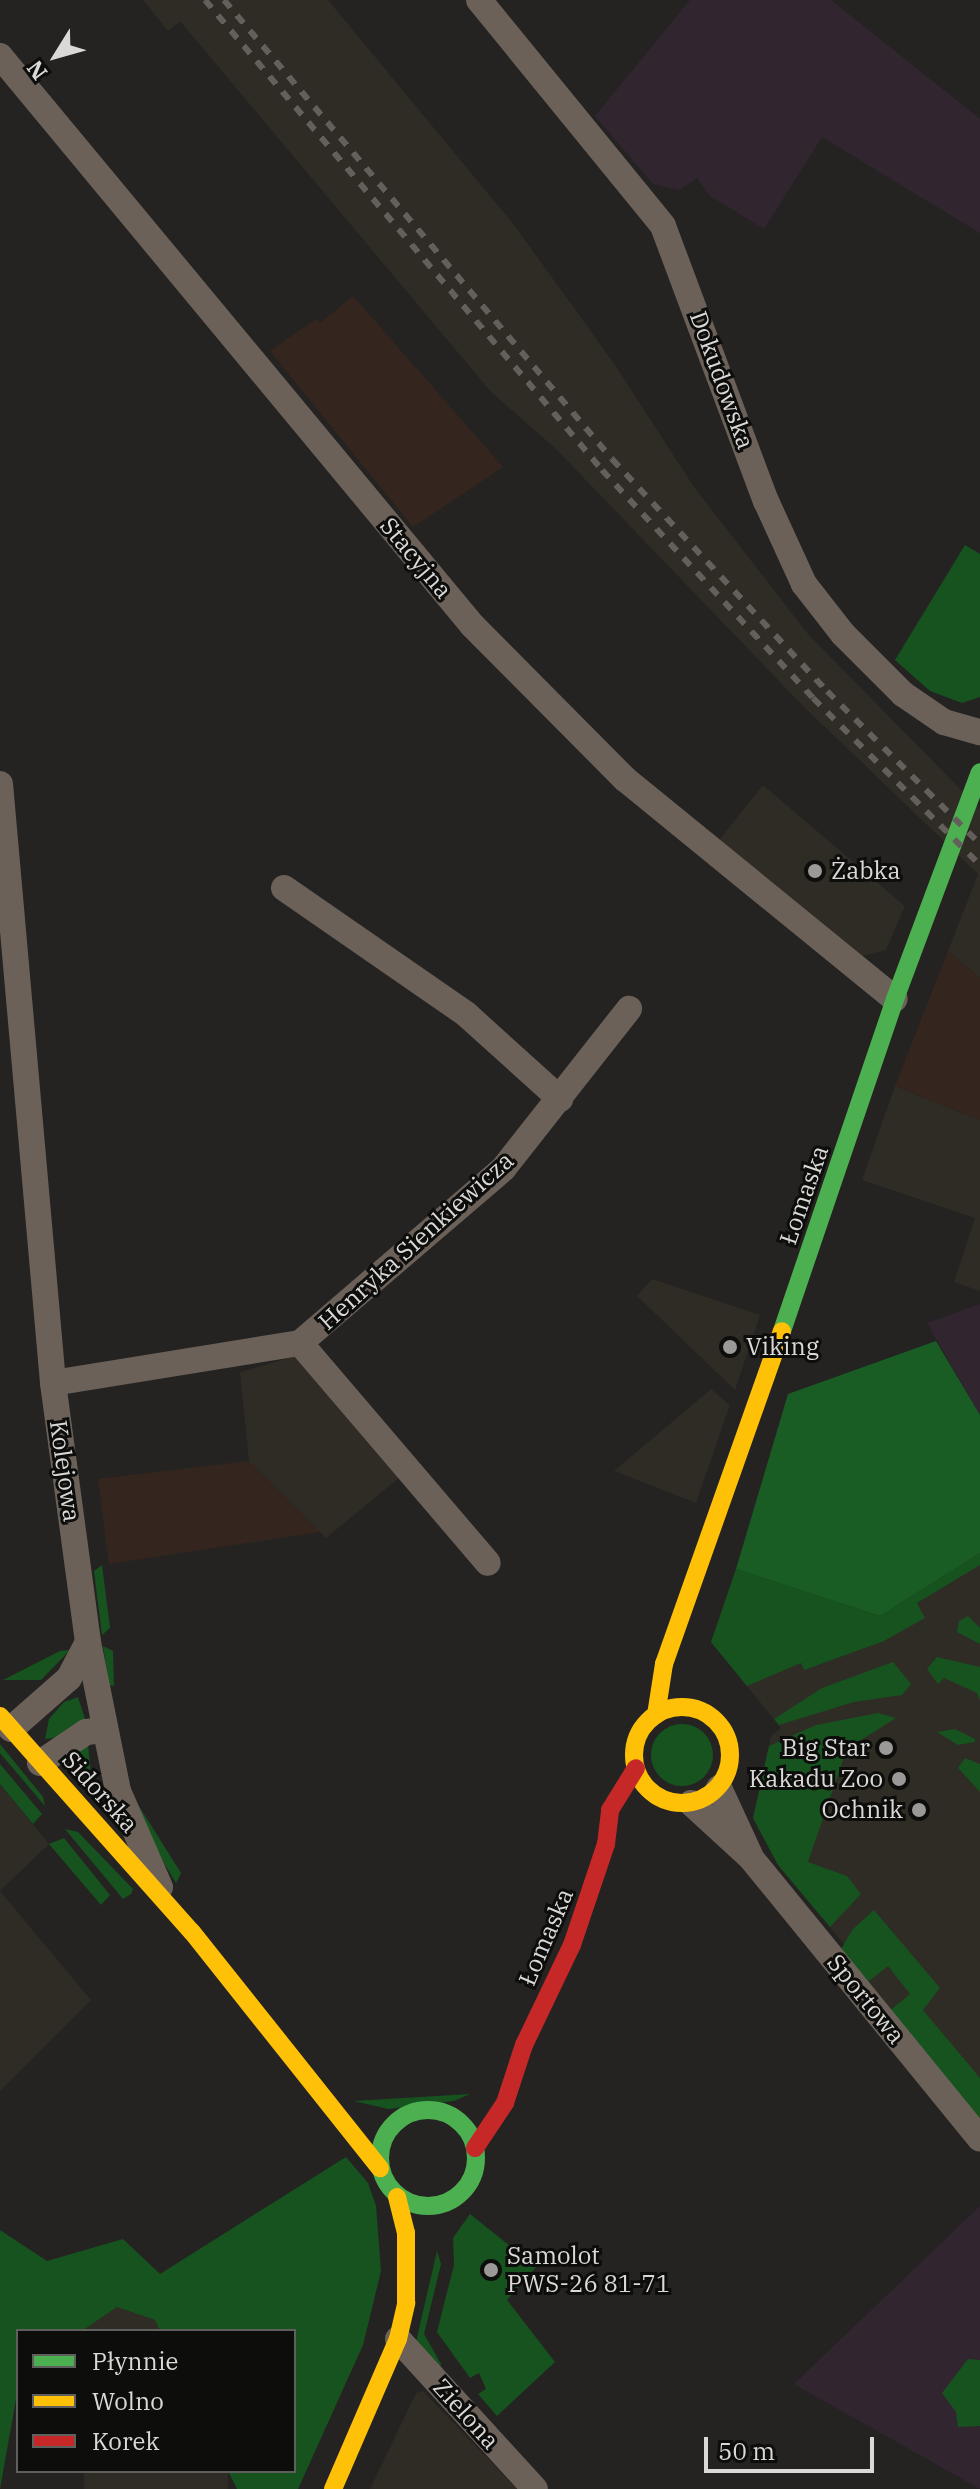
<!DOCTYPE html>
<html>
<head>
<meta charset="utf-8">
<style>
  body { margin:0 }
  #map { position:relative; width:980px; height:2489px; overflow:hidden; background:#242322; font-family:"IBM Plex Serif",serif }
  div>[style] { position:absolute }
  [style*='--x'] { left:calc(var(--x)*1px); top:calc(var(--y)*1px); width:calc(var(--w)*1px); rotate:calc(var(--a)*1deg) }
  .built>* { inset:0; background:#2f2b25; transform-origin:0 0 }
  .industrial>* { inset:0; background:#34261f }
  .education>* { inset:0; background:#312530 }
  .green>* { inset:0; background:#16531f }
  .round { border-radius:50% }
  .forest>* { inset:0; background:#195d24 }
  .street>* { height:26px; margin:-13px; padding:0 13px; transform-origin:13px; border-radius:13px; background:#6b6159 }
  .fast>* { height:18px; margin:-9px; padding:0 9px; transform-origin:9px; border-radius:9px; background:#4caf50 }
  .fast>.ring { margin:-9px; padding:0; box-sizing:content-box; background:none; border:18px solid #4caf50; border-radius:50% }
  .slow>* { height:18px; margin:-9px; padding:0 9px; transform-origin:9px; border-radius:9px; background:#ffc107 }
  .slow>.ring { margin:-9px; padding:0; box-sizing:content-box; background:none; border:18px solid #ffc107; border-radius:50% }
  .jam>* { height:18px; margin:-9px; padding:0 9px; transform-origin:9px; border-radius:9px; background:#c62828 }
  .rail>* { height:6px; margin-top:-3px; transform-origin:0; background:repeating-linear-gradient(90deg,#655f5b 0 10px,transparent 0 20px) }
  .dots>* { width:22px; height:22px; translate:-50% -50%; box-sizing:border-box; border:4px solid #0d0d0c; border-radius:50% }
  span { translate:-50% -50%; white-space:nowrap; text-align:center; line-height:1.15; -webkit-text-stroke:6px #0d0d0c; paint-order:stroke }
  .street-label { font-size:24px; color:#dad9d7 }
  .poi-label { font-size:24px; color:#dad9d7 }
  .left { translate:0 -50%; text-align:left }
  .right { translate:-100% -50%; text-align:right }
  .legend { position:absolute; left:16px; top:2329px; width:280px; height:144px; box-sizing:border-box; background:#0d0d0c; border:2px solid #5f5f5d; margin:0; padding:10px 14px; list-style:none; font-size:24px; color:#dad9d7 }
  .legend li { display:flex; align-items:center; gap:16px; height:40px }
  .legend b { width:40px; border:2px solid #5f5f5d }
  .north { position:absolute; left:16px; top:16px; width:80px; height:80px; -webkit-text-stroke:6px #0d0d0c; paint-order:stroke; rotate:233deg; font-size:22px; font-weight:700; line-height:32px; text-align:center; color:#dad9d7 }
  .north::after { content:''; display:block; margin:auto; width:28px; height:36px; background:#dad9d7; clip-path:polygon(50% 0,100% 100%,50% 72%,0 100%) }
  .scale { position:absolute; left:704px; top:2437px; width:170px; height:36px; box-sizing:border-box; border:4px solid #dad9d7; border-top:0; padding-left:10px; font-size:24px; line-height:28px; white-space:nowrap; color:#dad9d7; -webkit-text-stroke:6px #0d0d0c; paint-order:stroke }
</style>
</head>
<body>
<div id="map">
  <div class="built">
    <i style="clip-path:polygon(143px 0,328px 0,515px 226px,615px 365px,694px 487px,808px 634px,980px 809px,980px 978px,948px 951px,978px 874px,801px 704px,555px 448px,491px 392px,180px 21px,168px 31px)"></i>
    <i style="clip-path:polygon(763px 785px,905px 906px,886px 950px,862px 956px,719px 840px)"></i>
    <i style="clip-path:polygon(895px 1086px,980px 1120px,980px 1291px,954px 1282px,975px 1218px,862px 1180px)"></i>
    <i style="clip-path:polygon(652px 1279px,760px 1315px,735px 1390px,637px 1296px)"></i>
    <i style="clip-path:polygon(296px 1356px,399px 1478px,326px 1538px,249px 1461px,240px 1372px)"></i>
    <i style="clip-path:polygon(711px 1389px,730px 1405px,696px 1503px,614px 1471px)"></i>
    <i style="clip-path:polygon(980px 1552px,980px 2124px,838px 1954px,844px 1944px,778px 1865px,753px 1818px,771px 1736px,781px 1728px,711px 1642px,736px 1569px,880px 1616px)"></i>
    <i style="clip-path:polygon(0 1784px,49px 1844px,0 1891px,91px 2000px,0 2091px)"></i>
    <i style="clip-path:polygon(117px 2307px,155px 2320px,160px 2331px,82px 2331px)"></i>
    <i style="clip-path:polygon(423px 2391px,517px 2489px,370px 2489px,416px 2393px)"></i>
    <i style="left:84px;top:2471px;width:144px;height:22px"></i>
  </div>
  <div class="industrial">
    <i style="clip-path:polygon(353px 296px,503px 467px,413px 527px,270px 351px,316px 319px,320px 323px)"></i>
    <i style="clip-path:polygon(948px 951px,980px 978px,980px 1120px,895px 1086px)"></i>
    <i style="clip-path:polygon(249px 1461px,320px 1532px,109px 1564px,98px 1479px)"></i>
  </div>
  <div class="education">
    <i style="clip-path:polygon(690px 0,831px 0,980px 119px,980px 233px,822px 137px,764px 229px,710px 196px,697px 178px,679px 190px,653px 184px,595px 116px)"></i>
    <i style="clip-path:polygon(980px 1304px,980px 1415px,927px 1323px)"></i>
    <i style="clip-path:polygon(980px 2206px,980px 2489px,794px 2384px)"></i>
  </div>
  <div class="green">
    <i style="clip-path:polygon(965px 545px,980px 554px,980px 697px,962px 703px,930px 691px,895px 660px)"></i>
    <i style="clip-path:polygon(980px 1553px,980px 1565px,917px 1603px,925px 1618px,884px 1641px,804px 1670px,801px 1663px,747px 1686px,711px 1642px,736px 1569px,880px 1616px)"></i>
    <i style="clip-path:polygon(102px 1565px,110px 1628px,102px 1635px,94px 1571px)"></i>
    <i style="clip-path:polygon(968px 1616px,980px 1628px,980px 1644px,957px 1632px,959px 1621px)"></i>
    <i style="clip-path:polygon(103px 1646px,113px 1651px,114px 1686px,109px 1685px)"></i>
    <i style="clip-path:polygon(70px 1650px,41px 1680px,3px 1680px,60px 1651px)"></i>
    <i style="clip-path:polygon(937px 1657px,980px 1667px,980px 1701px,977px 1693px,944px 1678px,938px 1684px,927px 1669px)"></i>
    <i style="clip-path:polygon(893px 1662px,911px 1684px,902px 1695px,854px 1702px,779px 1725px,774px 1719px,822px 1688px)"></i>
    <i style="clip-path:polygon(78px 1697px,85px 1719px,60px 1737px,45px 1739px,49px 1719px,64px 1702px)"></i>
    <i style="clip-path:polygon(878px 1713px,896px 1718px,847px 1749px,808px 1862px,847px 1876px,861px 1894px,830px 1927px,778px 1865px,753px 1818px,769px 1746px,816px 1725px)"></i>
    <i class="round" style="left:651px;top:1724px;width:62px;height:62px"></i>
    <i style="clip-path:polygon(955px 1729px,975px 1739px,975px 1742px,958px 1745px,937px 1732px)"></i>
    <i style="clip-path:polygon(0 1744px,43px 1797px,45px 1806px,0 1753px)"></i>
    <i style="clip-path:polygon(88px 1745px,91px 1773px,85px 1783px,62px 1758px)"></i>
    <i style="clip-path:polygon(965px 1758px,980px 1764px,980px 1792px,958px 1768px)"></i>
    <i style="clip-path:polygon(0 1764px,42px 1814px,33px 1824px,0 1784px)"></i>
    <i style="clip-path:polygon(137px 1803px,181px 1873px,176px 1883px,154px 1847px)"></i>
    <i style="clip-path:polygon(65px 1829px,78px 1832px,133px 1889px,131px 1894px,123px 1899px)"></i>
    <i style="clip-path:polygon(64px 1838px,110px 1895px,101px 1905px,49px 1844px)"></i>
    <i style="clip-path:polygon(874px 1910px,940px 1988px,923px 2010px,980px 2078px,980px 2124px,887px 2013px,910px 1994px,888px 1966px,864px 1985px,838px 1954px,853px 1929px)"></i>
    <i style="clip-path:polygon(470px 2094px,454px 2101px,388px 2109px,354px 2101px)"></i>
    <i style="clip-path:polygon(346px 2157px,368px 2183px,376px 2206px,381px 2271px,363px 2345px,298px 2489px,237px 2489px,228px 2471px,294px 2471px,294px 2331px,160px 2331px,155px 2320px,117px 2307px,82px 2331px,18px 2331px,18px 2388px,0 2489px,0 2230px,47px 2261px,123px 2239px,160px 2274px)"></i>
    <i style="clip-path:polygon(470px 2214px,536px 2267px,507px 2300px,555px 2362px,497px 2416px,478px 2394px,486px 2389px,479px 2373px,470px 2378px,437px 2332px,454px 2265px,453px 2238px)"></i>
    <i style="clip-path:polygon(437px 2251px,441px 2264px,424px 2334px,441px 2364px,439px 2371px,416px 2342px)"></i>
    <i style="clip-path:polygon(968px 2359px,980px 2360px,980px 2426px,958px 2427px,956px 2412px,942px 2393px)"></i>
  </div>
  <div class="forest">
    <i style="clip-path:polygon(936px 1341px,980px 1415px,980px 1553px,880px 1616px,736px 1569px,788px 1394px)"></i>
  </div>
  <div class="street">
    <i style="--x:479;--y:0;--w:291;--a:50.8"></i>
    <i style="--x:663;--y:226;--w:294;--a:69.5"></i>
    <i style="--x:766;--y:501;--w:91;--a:65.4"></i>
    <i style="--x:804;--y:584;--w:63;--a:52"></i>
    <i style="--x:843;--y:634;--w:85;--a:45"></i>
    <i style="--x:903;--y:694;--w:50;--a:34.3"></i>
    <i style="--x:944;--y:722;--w:37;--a:16"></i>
    <i style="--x:0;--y:56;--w:739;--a:50.32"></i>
    <i style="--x:472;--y:625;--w:217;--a:45.2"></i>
    <i style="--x:625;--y:779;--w:348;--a:39.2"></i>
    <i style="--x:0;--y:784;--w:601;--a:84.94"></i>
    <i style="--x:53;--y:1383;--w:261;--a:82.3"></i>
    <i style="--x:88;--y:1642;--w:152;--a:78.6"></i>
    <i style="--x:118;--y:1791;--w:105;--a:66.4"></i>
    <i style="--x:284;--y:888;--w:221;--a:34.7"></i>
    <i style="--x:466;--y:1014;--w:127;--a:42.1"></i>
    <i style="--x:300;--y:1343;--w:289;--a:49.5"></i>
    <i style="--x:53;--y:1383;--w:250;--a:-9.2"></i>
    <i style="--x:300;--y:1343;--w:267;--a:-40.6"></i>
    <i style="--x:503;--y:1169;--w:204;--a:-51.8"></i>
    <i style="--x:11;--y:1729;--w:77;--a:-41.3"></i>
    <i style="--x:69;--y:1678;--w:41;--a:-62.2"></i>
    <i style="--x:40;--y:1763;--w:55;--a:-34"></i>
    <i style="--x:86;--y:1732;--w:19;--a:-6"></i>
    <i style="--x:719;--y:1788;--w:74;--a:65.2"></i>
    <i style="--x:691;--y:1803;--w:81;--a:42.5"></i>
    <i style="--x:751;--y:1858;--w:362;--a:50.8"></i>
    <i style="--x:398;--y:2339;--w:203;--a:47.6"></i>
  </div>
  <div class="fast">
    <i style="--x:782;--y:1331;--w:351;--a:-71.2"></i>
    <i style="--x:895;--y:999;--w:242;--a:-69.5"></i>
    <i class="ring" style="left:380px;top:2110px;width:78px;height:78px"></i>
  </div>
  <div class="slow">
    <i class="ring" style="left:634px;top:1707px;width:78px;height:78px"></i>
    <i style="--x:656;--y:1715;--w:52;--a:-81.1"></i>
    <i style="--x:664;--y:1664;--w:353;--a:-70.5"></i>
    <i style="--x:0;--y:1716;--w:289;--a:48.4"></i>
    <i style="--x:192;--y:1932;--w:302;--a:51.5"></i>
    <i style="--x:333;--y:2489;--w:163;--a:-66.6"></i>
    <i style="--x:398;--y:2339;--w:37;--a:-77"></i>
    <i style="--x:406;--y:2303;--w:70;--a:-90"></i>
    <i style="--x:406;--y:2233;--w:37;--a:-104"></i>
  </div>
  <div class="jam">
    <i style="--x:475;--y:2148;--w:54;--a:-56.3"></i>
    <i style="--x:505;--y:2103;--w:61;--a:-71.9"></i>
    <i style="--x:524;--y:2045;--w:111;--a:-64.4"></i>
    <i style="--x:572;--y:1945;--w:107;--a:-71.4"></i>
    <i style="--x:606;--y:1844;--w:34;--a:-83"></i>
    <i style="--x:610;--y:1810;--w:49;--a:-58.2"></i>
  </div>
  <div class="rail">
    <i style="--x:205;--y:0;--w:615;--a:49.81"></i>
    <i style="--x:602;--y:470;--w:311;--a:47.2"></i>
    <i style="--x:813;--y:698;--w:236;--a:45"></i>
    <i style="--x:224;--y:0;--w:601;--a:49.79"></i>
    <i style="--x:612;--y:459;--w:316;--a:47.2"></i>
    <i style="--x:827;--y:691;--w:216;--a:45"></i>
  </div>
  <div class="dots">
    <i style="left:815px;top:871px;background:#9a9998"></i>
    <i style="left:730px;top:1347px;background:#9a9998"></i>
    <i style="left:886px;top:1748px;background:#9a9998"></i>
    <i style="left:899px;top:1779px;background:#9a9998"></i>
    <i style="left:919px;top:1810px;background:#9a9998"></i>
    <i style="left:491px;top:2270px;background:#9a9998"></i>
  </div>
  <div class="street-label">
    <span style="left:722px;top:380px;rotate:70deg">Dokudowska</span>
    <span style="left:416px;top:558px;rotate:50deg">Stacyjna</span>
    <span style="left:804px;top:1195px;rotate:-71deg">Łomaska</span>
    <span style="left:416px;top:1241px;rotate:-42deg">Henryka Sienkiewicza</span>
    <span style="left:65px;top:1471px;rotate:82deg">Kolejowa</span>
    <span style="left:100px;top:1792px;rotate:48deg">Sidorska</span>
    <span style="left:546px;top:1937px;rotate:-67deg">Łomaska</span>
    <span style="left:866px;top:1999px;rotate:51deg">Sportowa</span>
    <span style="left:466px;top:2414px;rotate:48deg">Zielona</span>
  </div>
  <div class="poi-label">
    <span class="left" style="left:831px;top:871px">Żabka</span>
    <span class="left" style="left:746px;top:1347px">Viking</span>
    <span class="right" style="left:870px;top:1748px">Big Star</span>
    <span class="right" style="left:883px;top:1779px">Kakadu Zoo</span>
    <span class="right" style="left:903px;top:1810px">Ochnik</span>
    <span class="left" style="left:507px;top:2270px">Samolot<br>PWS-26 81-71</span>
  </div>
  <ul class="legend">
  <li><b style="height:10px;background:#4caf50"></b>Płynnie</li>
  <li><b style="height:10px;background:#ffc107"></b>Wolno</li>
  <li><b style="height:10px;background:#c62828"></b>Korek</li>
  </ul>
  <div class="north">N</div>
  <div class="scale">50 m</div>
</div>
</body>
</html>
